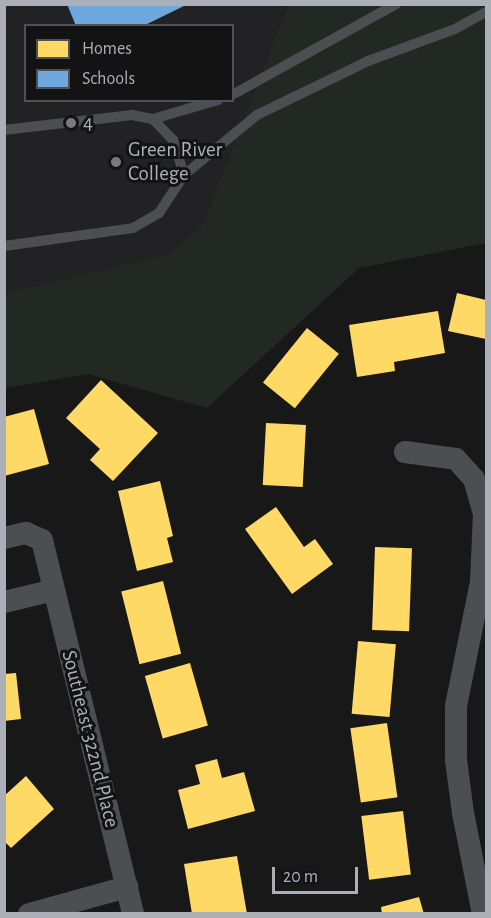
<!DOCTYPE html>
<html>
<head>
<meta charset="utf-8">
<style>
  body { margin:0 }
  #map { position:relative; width:491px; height:918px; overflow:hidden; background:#181819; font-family:"Alegreya Sans",sans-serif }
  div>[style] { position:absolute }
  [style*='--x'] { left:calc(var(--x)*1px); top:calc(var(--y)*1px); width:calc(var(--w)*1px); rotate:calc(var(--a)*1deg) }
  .built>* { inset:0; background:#222224 }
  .green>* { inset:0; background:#222923 }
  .homes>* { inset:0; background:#ffd966; transform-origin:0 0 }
  .schools>* { inset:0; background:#6fa8dc }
  .lane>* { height:10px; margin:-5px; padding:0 5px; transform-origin:5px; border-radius:5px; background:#4d4e51 }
  .street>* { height:22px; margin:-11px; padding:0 11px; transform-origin:11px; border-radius:11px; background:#4d4e51 }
  .dots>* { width:16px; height:16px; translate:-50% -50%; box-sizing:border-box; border:3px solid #131314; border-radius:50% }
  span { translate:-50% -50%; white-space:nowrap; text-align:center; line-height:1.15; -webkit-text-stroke:6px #131314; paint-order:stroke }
  .poi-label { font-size:21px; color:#abafb8 }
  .left { translate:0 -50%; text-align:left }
  .street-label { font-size:21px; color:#abafb8 }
  .frame { position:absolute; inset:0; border:6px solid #abafb8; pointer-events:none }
  .legend { position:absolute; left:24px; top:24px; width:210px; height:78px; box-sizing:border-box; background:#131314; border:2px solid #505156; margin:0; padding:8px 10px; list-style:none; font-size:18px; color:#abafb8 }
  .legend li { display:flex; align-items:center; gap:12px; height:30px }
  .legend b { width:30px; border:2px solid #505156 }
  .scale { position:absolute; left:272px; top:867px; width:86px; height:27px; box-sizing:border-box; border:3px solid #abafb8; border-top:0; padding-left:8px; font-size:18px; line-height:21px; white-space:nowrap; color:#abafb8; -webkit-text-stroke:4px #131314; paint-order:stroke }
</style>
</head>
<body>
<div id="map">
  <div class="built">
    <i style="clip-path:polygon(evenodd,5px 5px,288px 5px,203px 224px,169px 254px,5px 293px,5px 5px,26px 26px,232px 26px,232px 100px,26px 100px,26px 26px)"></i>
  </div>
  <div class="green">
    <i style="clip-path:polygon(288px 5px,486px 5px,486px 243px,359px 268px,207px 408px,88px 374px,5px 388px,5px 293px,169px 254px,203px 224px)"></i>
  </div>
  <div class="homes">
    <i style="clip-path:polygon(457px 293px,486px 300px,486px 339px,448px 331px)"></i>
    <i style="clip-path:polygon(438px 311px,445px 353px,394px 362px,395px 371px,357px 377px,349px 325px)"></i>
    <i style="left:307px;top:328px;width:41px;height:70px;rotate:39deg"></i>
    <i style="clip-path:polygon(101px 380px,158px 433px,113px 481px,90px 460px,100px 449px,66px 418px)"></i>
    <i style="clip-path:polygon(34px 409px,49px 464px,4px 476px,4px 417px)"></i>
    <i style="left:266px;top:423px;width:40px;height:62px;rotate:3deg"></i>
    <i style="clip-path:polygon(160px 481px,173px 536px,167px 538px,173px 562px,137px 571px,118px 491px)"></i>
    <i style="clip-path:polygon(276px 507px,304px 547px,315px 539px,333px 564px,292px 594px,245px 529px)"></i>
    <i style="left:375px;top:547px;width:37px;height:83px;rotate:2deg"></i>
    <i style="left:163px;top:581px;width:75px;height:43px;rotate:76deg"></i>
    <i style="left:358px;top:641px;width:38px;height:73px;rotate:5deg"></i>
    <i style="left:190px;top:663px;width:65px;height:47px;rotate:74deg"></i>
    <i style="clip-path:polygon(16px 673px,21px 719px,4px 721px,4px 674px)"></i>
    <i style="left:387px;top:723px;width:75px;height:37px;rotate:82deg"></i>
    <i style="clip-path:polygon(217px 759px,222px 778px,244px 772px,255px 811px,188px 829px,178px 790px,200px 784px,195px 765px)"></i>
    <i style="clip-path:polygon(26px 776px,54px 809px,11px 848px,4px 841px,4px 796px)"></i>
    <i style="left:403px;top:811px;width:64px;height:42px;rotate:83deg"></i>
    <i style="clip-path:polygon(237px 856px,247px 914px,192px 914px,184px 864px)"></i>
    <i style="clip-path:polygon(419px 897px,424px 914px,382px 914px,381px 907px)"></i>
  </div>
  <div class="schools">
    <i style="clip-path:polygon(67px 4px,188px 4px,143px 26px,76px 26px)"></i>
  </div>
  <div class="lane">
    <i style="--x:232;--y:95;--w:188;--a:-29"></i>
    <i style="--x:4;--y:130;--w:129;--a:-6.7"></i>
    <i style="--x:132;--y:115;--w:21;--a:11"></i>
    <i style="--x:153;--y:119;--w:68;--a:-16.3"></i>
    <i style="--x:184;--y:175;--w:94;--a:-39.4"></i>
    <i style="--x:257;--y:115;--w:123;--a:-25.9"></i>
    <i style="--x:368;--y:61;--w:93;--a:-20.2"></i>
    <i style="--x:455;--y:29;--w:35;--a:-29"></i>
    <i style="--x:4;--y:246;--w:130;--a:-7.9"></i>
    <i style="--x:133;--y:228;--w:30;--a:-30"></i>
    <i style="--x:159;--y:213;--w:45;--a:-56.7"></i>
    <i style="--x:184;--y:175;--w:37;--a:-107"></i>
    <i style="--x:173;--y:140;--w:29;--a:-134"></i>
  </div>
  <div class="street">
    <i style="--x:405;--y:452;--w:51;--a:7.8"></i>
    <i style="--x:456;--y:459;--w:27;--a:48"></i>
    <i style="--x:474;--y:479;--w:35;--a:74"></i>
    <i style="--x:484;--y:513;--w:69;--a:92.5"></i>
    <i style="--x:481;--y:582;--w:126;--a:101.4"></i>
    <i style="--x:456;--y:706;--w:54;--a:90"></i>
    <i style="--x:456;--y:760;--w:53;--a:82.5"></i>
    <i style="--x:463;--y:813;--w:103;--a:78.8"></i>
    <i style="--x:4;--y:538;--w:23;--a:-13"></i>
    <i style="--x:26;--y:533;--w:17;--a:24"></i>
    <i style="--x:42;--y:540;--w:385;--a:76.3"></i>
    <i style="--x:4;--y:602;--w:51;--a:-13.5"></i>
    <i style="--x:29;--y:914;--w:102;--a:-15.4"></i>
  </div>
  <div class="dots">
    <i style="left:71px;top:123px;background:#787a80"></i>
    <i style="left:116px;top:162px;background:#787a80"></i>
  </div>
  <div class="poi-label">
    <span class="left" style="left:83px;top:123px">4</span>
    <span class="left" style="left:128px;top:162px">Green River<br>College</span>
  </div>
  <div class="street-label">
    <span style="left:90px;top:739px;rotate:76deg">Southeast 322nd Place</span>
  </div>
  <div class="frame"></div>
  <ul class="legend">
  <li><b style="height:16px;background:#ffd966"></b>Homes</li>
  <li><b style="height:16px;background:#6fa8dc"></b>Schools</li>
  </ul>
  <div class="scale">20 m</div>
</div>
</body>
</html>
